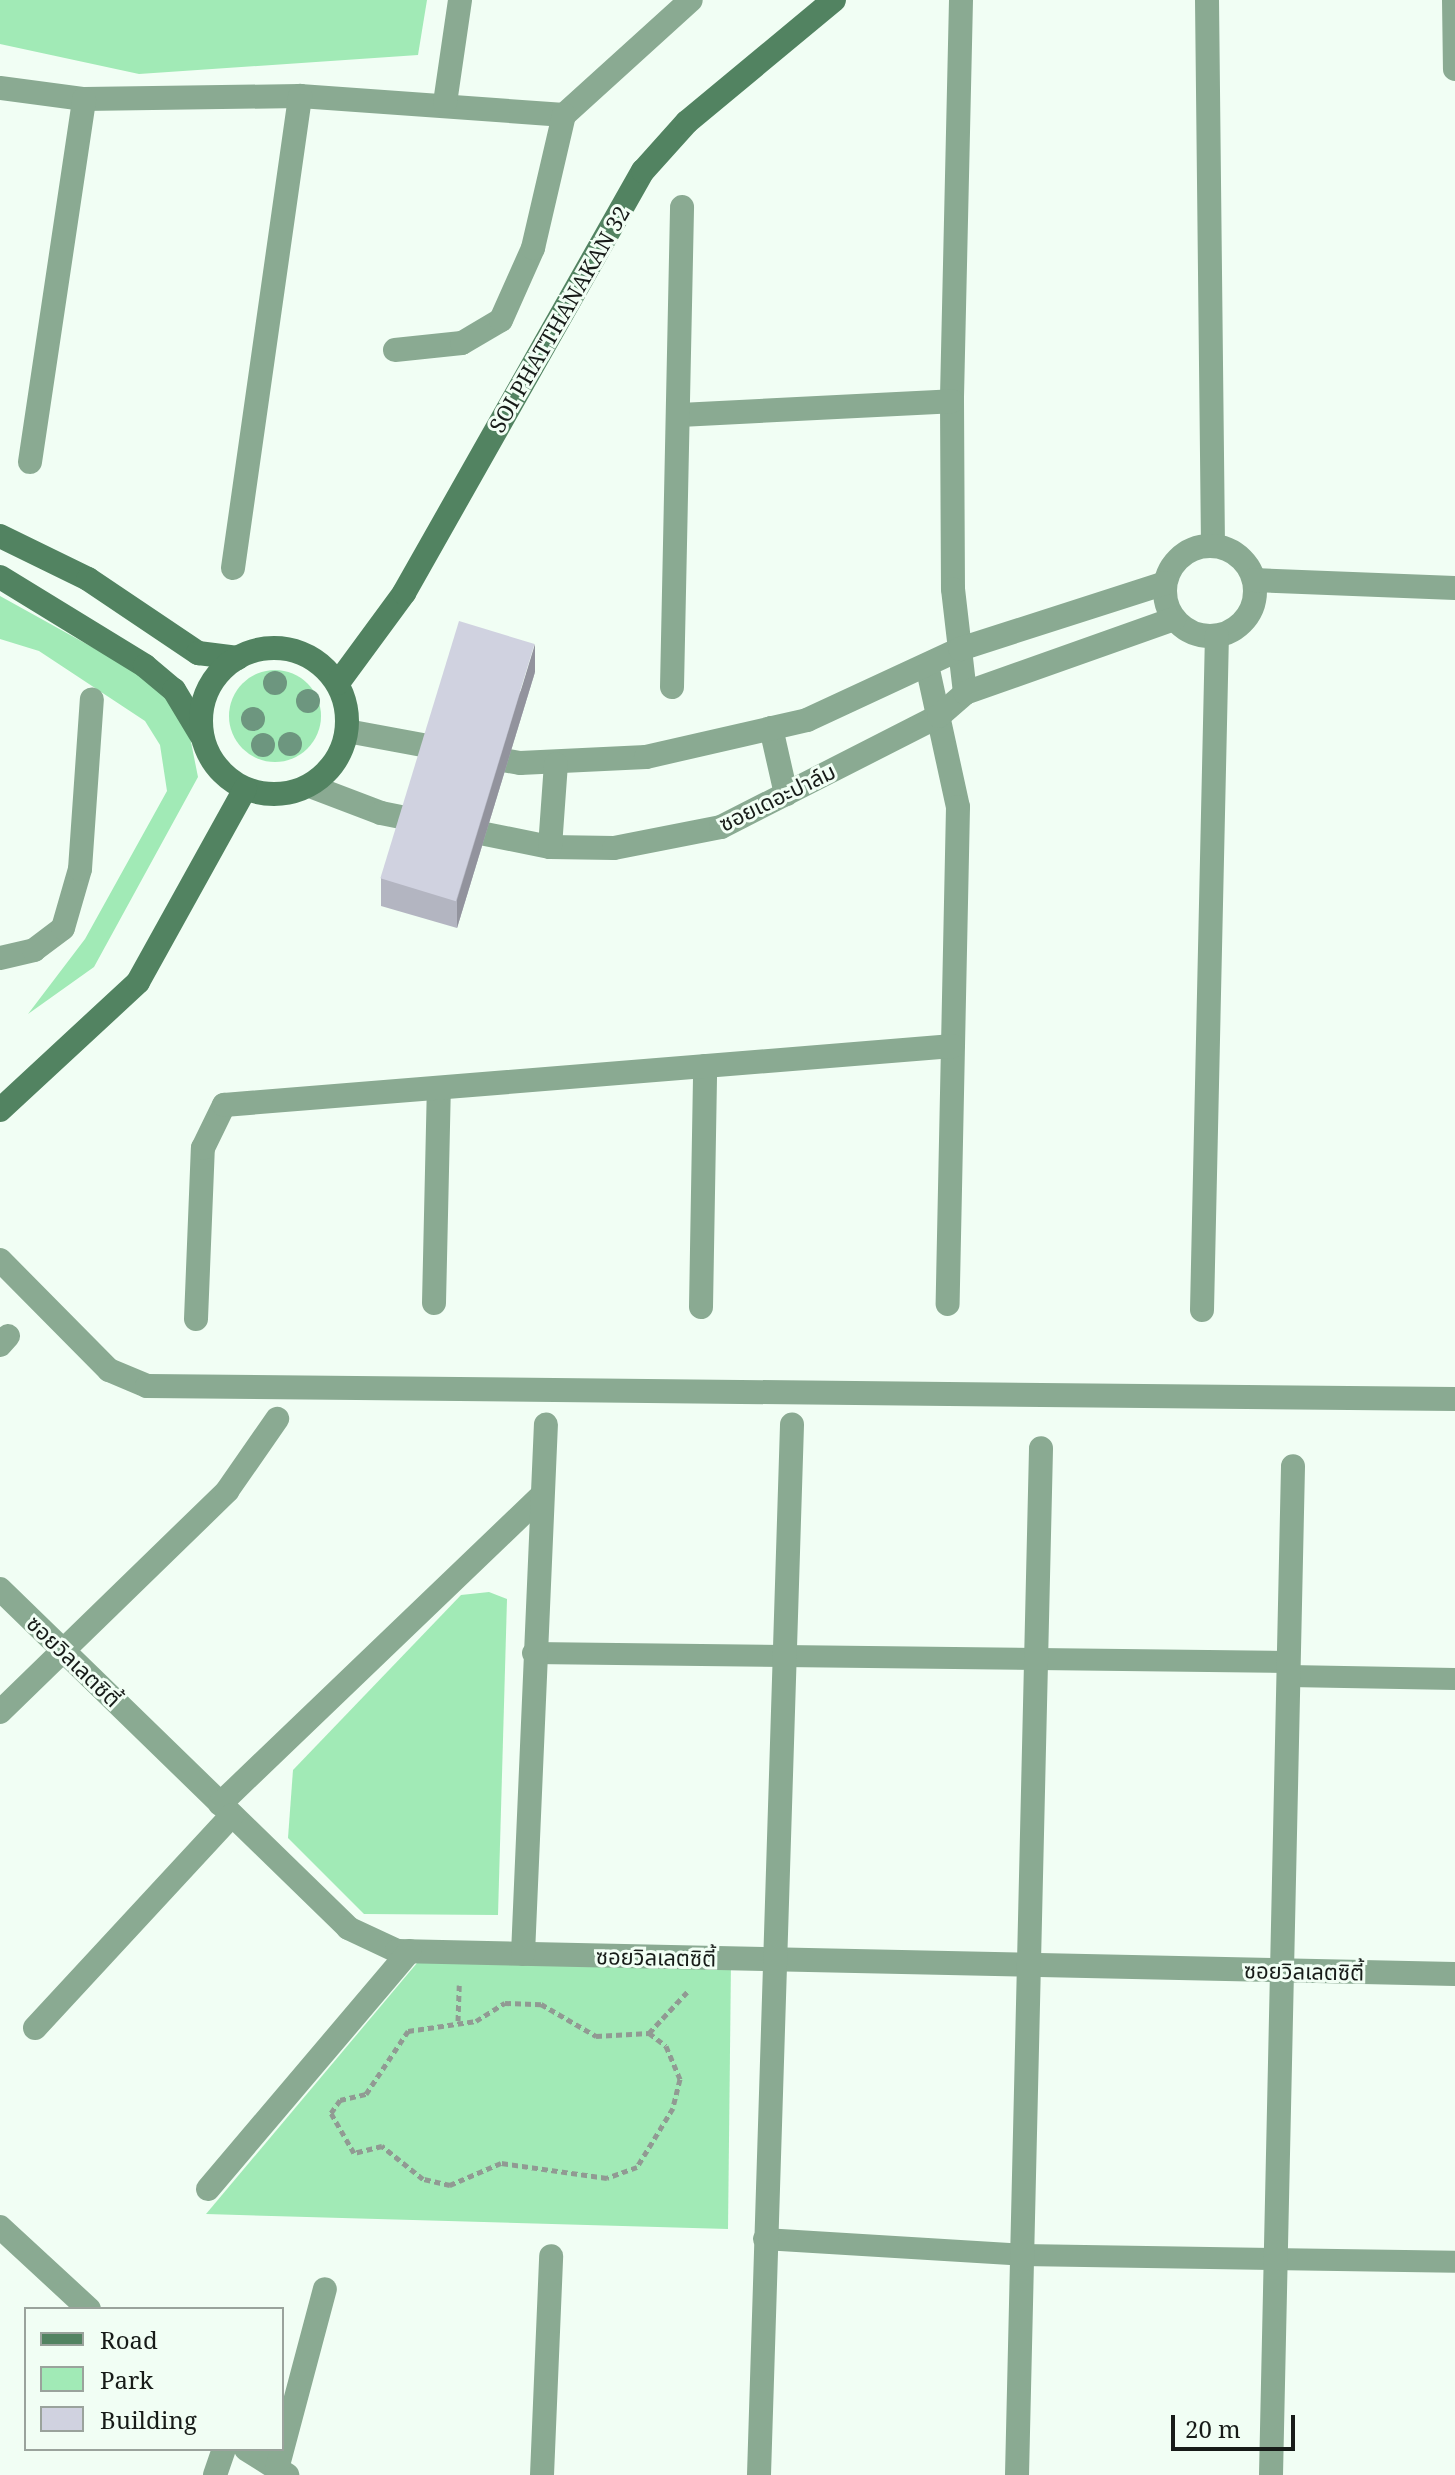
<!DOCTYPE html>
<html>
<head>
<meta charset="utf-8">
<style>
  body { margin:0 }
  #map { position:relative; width:1455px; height:2475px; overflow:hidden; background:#f1fef4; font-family:"Noto Serif","Noto Sans Thai",serif }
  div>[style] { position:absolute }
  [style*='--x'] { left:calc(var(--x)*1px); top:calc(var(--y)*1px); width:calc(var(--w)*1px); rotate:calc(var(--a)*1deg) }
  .green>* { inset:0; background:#a1eab6 }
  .round { border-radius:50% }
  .path>* { height:5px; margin-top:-2.5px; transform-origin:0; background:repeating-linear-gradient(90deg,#919a93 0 6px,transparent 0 10px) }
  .lane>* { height:22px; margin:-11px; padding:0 11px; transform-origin:11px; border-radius:11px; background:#8aaa92 }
  .street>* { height:24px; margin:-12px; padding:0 12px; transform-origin:12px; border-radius:12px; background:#8aaa92 }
  .street>.ring { margin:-12px; padding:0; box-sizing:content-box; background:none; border:24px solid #8aaa92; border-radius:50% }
  .secondary>* { height:24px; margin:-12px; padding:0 12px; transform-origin:12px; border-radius:12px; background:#528361 }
  .secondary>.ring { margin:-12px; padding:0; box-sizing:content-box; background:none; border:24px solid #528361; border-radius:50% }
  .trees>* { width:24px; height:24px; margin:-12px; border-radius:50%; background:#6d967f }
  .wall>* { inset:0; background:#b3b5c1 }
  .shaded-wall>* { inset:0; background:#92939d }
  .building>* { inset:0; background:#d0d2e0; transform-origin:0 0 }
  span { translate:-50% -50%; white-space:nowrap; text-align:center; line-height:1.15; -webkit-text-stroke:6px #f1fef4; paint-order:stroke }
  .street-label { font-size:22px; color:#171b18 }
  .legend { position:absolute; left:24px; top:2307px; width:260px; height:144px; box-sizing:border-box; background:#f1fef4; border:2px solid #9aa39c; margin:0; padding:10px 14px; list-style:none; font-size:24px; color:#171b18 }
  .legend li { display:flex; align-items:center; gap:16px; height:40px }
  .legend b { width:40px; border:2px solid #9aa39c }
  .scale { position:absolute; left:1171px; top:2415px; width:124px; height:36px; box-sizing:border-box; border:4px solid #171b18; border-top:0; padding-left:10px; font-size:24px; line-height:28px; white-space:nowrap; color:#171b18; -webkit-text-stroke:6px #f1fef4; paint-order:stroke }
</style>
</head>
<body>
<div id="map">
  <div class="green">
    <i style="clip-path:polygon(0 0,427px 0,418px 55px,139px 74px,0 44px)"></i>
    <i style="clip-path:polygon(0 596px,182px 697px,198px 777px,94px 967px,28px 1014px,85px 939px,167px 791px,160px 745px,145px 721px,39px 651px,0 639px)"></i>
    <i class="round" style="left:229px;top:670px;width:92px;height:92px"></i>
    <i style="clip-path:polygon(489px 1592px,507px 1599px,498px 1915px,364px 1914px,288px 1838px,293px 1770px,461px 1595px)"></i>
    <i style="clip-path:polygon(731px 1962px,728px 2229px,206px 2214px,417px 1963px)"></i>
  </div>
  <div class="path">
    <i style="--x:458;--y:2021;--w:36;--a:-88"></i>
    <i style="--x:649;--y:2033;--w:21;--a:37"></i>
    <i style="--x:666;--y:2046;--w:36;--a:67"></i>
    <i style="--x:680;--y:2079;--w:30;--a:104"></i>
    <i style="--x:673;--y:2108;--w:69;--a:121.4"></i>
    <i style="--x:637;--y:2167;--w:32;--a:160"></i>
    <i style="--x:607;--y:2178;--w:107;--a:-171.9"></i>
    <i style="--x:501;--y:2163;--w:56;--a:156.7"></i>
    <i style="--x:450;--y:2185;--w:28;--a:-167"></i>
    <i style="--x:423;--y:2179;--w:53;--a:-141.2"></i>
    <i style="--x:382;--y:2146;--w:29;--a:166"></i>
    <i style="--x:354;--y:2153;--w:46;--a:-119.9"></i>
    <i style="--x:331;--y:2113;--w:16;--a:-55"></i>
    <i style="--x:340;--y:2100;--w:27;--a:-13"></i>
    <i style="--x:366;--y:2094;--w:76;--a:-56.3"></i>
    <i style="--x:408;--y:2031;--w:69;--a:-8.4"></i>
    <i style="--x:476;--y:2021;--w:34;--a:-32"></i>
    <i style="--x:505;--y:2003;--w:36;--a:2"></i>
    <i style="--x:541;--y:2004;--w:64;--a:30.2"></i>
    <i style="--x:596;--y:2036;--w:53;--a:-3.2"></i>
    <i style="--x:649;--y:2033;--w:57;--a:-47.1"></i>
  </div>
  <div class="lane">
    <i style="--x:533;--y:1653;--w:753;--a:0.68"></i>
    <i style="--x:1289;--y:1676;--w:166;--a:1"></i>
    <i style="--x:764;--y:2239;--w:258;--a:3.5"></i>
    <i style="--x:1022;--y:2255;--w:433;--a:0.9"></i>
  </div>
  <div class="street">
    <i style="--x:961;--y:0;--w:401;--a:91.3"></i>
    <i style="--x:952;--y:401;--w:188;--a:89.7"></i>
    <i style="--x:953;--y:589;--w:105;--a:83.4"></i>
    <i style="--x:1207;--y:0;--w:545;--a:89.37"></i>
    <i style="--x:1454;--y:0;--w:69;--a:89.2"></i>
    <i style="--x:0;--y:88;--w:85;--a:7.5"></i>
    <i style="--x:84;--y:99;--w:216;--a:-0.8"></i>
    <i style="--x:300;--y:96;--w:265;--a:4.1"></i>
    <i style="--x:564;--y:115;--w:171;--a:-42.2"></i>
    <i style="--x:445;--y:103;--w:104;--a:-81.7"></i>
    <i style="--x:395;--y:350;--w:67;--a:-6"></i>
    <i style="--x:462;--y:343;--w:45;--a:-30.5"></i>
    <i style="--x:501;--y:320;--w:79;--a:-66"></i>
    <i style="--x:533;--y:248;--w:137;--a:-76.9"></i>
    <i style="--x:680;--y:415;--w:272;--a:-2.9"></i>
    <i style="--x:30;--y:462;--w:367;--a:-81.5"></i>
    <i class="ring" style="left:1165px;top:546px;width:66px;height:66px"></i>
    <i style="--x:233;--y:568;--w:477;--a:-81.9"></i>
    <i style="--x:1254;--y:580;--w:201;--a:2.3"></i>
    <i style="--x:927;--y:665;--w:145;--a:77.7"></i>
    <i style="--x:958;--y:807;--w:497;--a:91.2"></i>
    <i style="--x:672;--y:687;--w:480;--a:-88.8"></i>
    <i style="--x:771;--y:728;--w:68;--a:77.2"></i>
    <i style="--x:347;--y:731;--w:176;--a:10.5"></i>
    <i style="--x:520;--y:763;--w:126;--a:-2.7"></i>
    <i style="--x:646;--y:757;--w:165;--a:-12.9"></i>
    <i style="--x:807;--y:720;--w:169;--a:-24.9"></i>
    <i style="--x:960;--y:649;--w:215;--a:-17.8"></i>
    <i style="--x:310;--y:786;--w:76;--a:20.8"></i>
    <i style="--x:381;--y:813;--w:172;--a:11.4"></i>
    <i style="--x:550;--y:847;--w:64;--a:0.9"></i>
    <i style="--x:614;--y:848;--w:109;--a:-11.1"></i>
    <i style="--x:721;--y:827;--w:245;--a:-27"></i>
    <i style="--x:939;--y:716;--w:35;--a:-41"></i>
    <i style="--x:965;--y:693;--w:222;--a:-19.5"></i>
    <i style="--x:550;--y:847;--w:83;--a:-85.9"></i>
    <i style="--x:0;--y:958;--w:35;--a:-13"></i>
    <i style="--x:34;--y:950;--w:36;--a:-37"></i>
    <i style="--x:63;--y:928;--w:61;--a:-73.9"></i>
    <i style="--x:80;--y:869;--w:170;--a:-86"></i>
    <i style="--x:0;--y:1260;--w:155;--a:45.3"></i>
    <i style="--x:109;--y:1370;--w:41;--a:22.8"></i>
    <i style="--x:147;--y:1386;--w:1308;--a:0.57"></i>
    <i style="--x:434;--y:1303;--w:214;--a:-88.7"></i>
    <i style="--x:701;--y:1307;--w:241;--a:-89"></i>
    <i style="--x:1202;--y:1310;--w:674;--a:-88.73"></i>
    <i style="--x:196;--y:1319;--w:171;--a:-87.7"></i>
    <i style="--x:203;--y:1148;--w:48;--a:-64"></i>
    <i style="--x:224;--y:1105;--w:731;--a:-4.63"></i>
    <i style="--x:0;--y:1345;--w:12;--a:-48"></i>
    <i style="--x:0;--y:1589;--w:486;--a:44.2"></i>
    <i style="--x:348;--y:1928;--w:54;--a:25.1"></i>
    <i style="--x:397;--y:1951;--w:1058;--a:1.25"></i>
    <i style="--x:0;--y:1712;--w:317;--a:-44.2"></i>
    <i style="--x:227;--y:1491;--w:88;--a:-55.2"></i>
    <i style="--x:220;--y:1804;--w:443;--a:-43.8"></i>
    <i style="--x:523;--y:1954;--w:530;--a:-87.52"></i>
    <i style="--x:35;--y:2028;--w:290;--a:-47.2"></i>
    <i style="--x:208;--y:2189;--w:312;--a:-49.7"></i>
    <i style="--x:0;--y:2227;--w:121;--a:42.7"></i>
    <i style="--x:246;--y:2449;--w:49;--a:32.4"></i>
    <i style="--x:277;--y:2469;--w:186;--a:-75.1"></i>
    <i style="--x:215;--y:2475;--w:28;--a:-71"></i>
    <i style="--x:542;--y:2475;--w:219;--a:-87.6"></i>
    <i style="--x:759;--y:2475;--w:1051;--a:-88.2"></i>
    <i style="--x:1017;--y:2475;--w:1027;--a:-88.66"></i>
    <i style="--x:1271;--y:2475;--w:1009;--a:-88.75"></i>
  </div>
  <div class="secondary">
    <i style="--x:0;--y:536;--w:98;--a:26"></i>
    <i style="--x:88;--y:579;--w:133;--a:33.9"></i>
    <i style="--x:198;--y:653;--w:40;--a:7.1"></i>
    <i style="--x:0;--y:577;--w:170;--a:31.5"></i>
    <i style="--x:145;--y:666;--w:38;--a:40"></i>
    <i style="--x:174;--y:690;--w:52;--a:59"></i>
    <i class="ring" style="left:201px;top:648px;width:122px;height:122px"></i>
    <i style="--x:338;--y:683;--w:112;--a:-53.7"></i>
    <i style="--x:404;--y:593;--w:485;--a:-60.5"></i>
    <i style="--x:643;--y:171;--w:66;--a:-48.1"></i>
    <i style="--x:687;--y:122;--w:191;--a:-39.7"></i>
    <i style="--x:0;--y:1110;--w:188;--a:-42.8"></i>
    <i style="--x:138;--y:982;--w:221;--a:-61"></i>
  </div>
  <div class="trees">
    <i style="left:275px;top:683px"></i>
    <i style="left:308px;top:701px"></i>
    <i style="left:253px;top:719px"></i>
    <i style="left:290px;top:744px"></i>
    <i style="left:263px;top:745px"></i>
  </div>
  <div class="wall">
    <i style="clip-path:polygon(535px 672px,457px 928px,381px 906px,381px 878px)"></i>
  </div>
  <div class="shaded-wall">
    <i style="clip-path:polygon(535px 644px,535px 672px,457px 928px,457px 900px)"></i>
  </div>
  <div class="building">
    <i style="left:459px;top:621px;width:79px;height:269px;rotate:17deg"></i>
  </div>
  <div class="street-label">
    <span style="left:559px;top:319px;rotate:-60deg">SOI PHATTHANAKAN 32</span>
    <span style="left:777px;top:797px;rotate:-26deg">ซอยเดอะปาล์ม</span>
    <span style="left:74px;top:1661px;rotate:44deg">ซอยวิลเลตซิตี้</span>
    <span style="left:656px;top:1957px;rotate:1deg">ซอยวิลเลตซิตี้</span>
    <span style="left:1304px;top:1971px;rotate:1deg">ซอยวิลเลตซิตี้</span>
  </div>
  <ul class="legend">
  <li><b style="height:10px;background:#528361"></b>Road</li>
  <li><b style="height:22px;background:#a1eab6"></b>Park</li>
  <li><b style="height:22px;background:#d0d2e0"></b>Building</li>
  </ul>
  <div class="scale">20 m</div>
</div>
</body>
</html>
